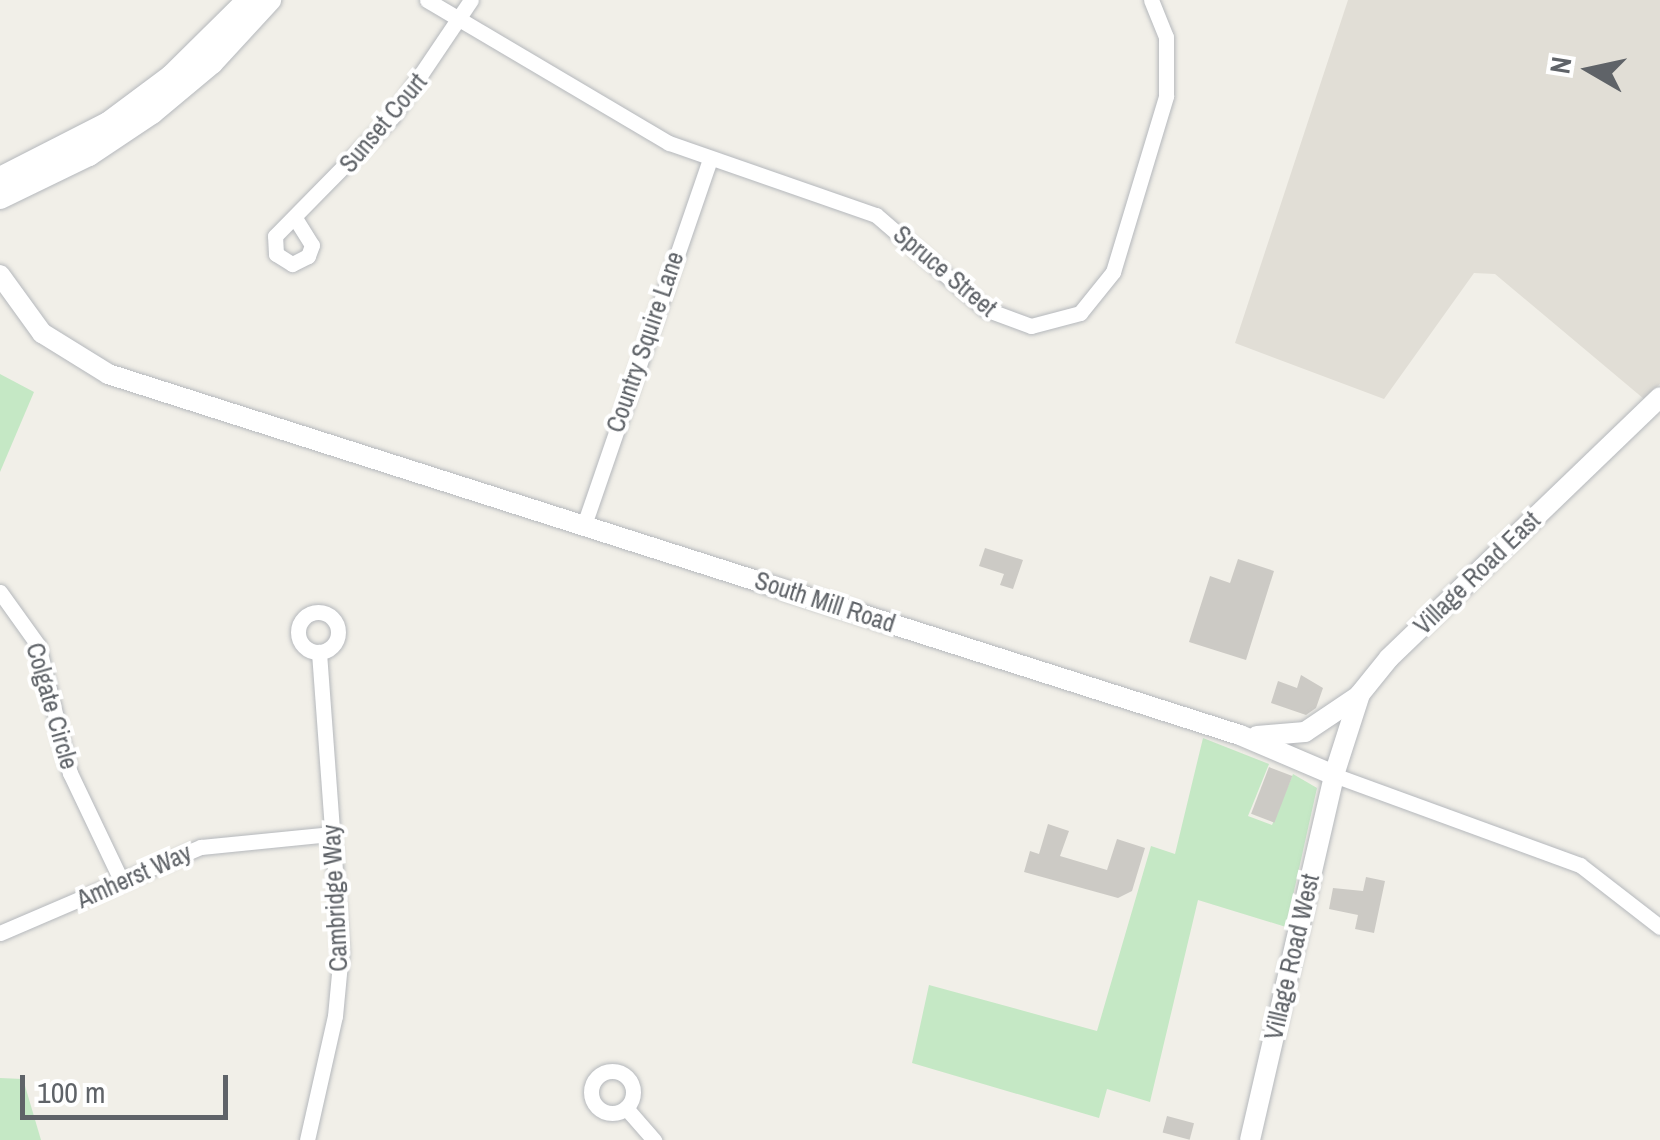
<!DOCTYPE html>
<html>
<head>
<meta charset="utf-8">
<style>
  body { margin:0 }
  #map { position:relative; width:1660px; height:1140px; overflow:hidden; background:#f1efe8; font-family:"Archivo Narrow",sans-serif }
  div>[style] { position:absolute }
  [style*='--x'] { left:calc(var(--x)*1px); top:calc(var(--y)*1px); width:calc(var(--w)*1px); rotate:calc(var(--a)*1deg) }
  .education>* { inset:0; background:#e1ded6 }
  .green>* { inset:0; background:#c5e8c5 }
  .building>* { inset:0; background:#cccac5; transform-origin:0 0 }
  .roads { filter:drop-shadow(0 0 2px #b5b8bc) drop-shadow(0 0 2px #b5b8bc) }
  .minor>* { height:15px; margin:-7.5px; padding:0 7.5px; transform-origin:7.5px; border-radius:7.5px; background:#fff }
  .minor>.ring { margin:-7.5px; padding:0; box-sizing:content-box; background:none; border:15px solid #fff; border-radius:50% }
  .tertiary>* { height:20px; margin:-10px; padding:0 10px; transform-origin:10px; border-radius:10px; background:#fff }
  .secondary>* { height:22px; margin:-11px; padding:0 11px; transform-origin:11px; border-radius:11px; background:#fff }
  span { translate:-50% -50%; white-space:nowrap; text-align:center; line-height:1.15; -webkit-text-stroke:8px #fff; paint-order:stroke }
  .street-label { font-size:25px; color:#5f6368 }
  .north { position:absolute; left:1540px; top:20px; width:100px; height:100px; -webkit-text-stroke:8px #fff; paint-order:stroke; rotate:279deg; font-size:28px; font-weight:700; line-height:40px; text-align:center; color:#5f6368 }
  .north::after { content:''; display:block; margin:auto; width:35px; height:45px; background:#5f6368; clip-path:polygon(50% 0,100% 100%,50% 72%,0 100%) }
  .scale { position:absolute; left:20px; top:1075px; width:208px; height:45px; box-sizing:border-box; border:5px solid #5f6368; border-top:0; padding-left:12px; font-size:30px; line-height:35px; white-space:nowrap; color:#5f6368; -webkit-text-stroke:8px #fff; paint-order:stroke }
</style>
</head>
<body>
<div id="map">
  <div class="education">
    <i style="clip-path:polygon(1348px 0,1660px 0,1660px 384px,1644px 399px,1495px 274px,1474px 273px,1384px 399px,1235px 343px)"></i>
  </div>
  <div class="green">
    <i style="clip-path:polygon(0 374px,34px 392px,0 472px)"></i>
    <i style="clip-path:polygon(1203px 738px,1269px 764px,1248px 816px,1272px 825px,1293px 774px,1317px 788px,1286px 927px,1198px 900px,1150px 1102px,1107px 1089px,1099px 1118px,912px 1063px,929px 985px,1097px 1031px,1151px 846px,1175px 854px)"></i>
    <i style="clip-path:polygon(0 1078px,23px 1079px,41px 1140px,0 1140px)"></i>
  </div>
  <div class="building">
    <i style="clip-path:polygon(985px 548px,1023px 560px,1013px 589px,1000px 585px,1004px 574px,979px 566px)"></i>
    <i style="clip-path:polygon(1238px 559px,1274px 571px,1246px 660px,1189px 642px,1210px 576px,1230px 583px)"></i>
    <i style="clip-path:polygon(1301px 675px,1323px 688px,1316px 708px,1306px 715px,1271px 703px,1278px 681px,1297px 688px)"></i>
    <i style="left:1269px;top:767px;width:25px;height:50px;rotate:21deg"></i>
    <i style="clip-path:polygon(1048px 824px,1069px 831px,1060px 856px,1107px 870px,1117px 839px,1145px 848px,1132px 891px,1118px 898px,1024px 872px,1030px 851px,1039px 854px)"></i>
    <i style="clip-path:polygon(1366px 877px,1385px 881px,1374px 933px,1355px 929px,1358px 915px,1329px 909px,1333px 888px,1363px 891px)"></i>
    <i style="left:1167px;top:1116px;width:28px;height:17px;rotate:15deg"></i>
  </div>
  <div class="roads">
    <div class="minor">
      <i style="--x:427;--y:0;--w:281;--a:30.6"></i>
      <i style="--x:669;--y:143;--w:219;--a:19.2"></i>
      <i style="--x:876;--y:215;--w:144;--a:40.8"></i>
      <i style="--x:985;--y:309;--w:49;--a:20.3"></i>
      <i style="--x:1031;--y:326;--w:51;--a:-14.9"></i>
      <i style="--x:1080;--y:313;--w:53;--a:-51.2"></i>
      <i style="--x:1113;--y:272;--w:184;--a:-73.2"></i>
      <i style="--x:1166;--y:96;--w:59;--a:-90"></i>
      <i style="--x:1166;--y:37;--w:40;--a:-112"></i>
      <i style="--x:295;--y:218;--w:32;--a:58"></i>
      <i style="--x:312;--y:245;--w:12;--a:110"></i>
      <i style="--x:308;--y:256;--w:18;--a:153"></i>
      <i style="--x:292;--y:264;--w:19;--a:-148"></i>
      <i style="--x:276;--y:254;--w:18;--a:-93"></i>
      <i style="--x:275;--y:236;--w:167;--a:-45.5"></i>
      <i style="--x:392;--y:117;--w:141;--a:-56"></i>
      <i style="--x:584;--y:525;--w:386;--a:-71"></i>
      <i style="--x:0;--y:592;--w:65;--a:54.4"></i>
      <i style="--x:38;--y:645;--w:132;--a:76"></i>
      <i style="--x:70;--y:773;--w:119;--a:64.5"></i>
      <i class="ring" style="left:298px;top:612px;width:25px;height:25px"></i>
      <i style="--x:1334;--y:775;--w:262;--a:20.1"></i>
      <i style="--x:1580;--y:865;--w:101;--a:37.8"></i>
      <i style="--x:0;--y:933;--w:219;--a:-23.2"></i>
      <i style="--x:201;--y:847;--w:132;--a:-5.7"></i>
      <i class="ring" style="left:591px;top:1071px;width:27px;height:27px"></i>
      <i style="--x:626;--y:1108;--w:43;--a:48.8"></i>
      <i style="--x:307;--y:1140;--w:127;--a:-77.3"></i>
      <i style="--x:335;--y:1016;--w:64;--a:-84.6"></i>
      <i style="--x:341;--y:952;--w:301;--a:-94.2"></i>
    </div>
    <div class="tertiary">
      <i style="--x:0;--y:275;--w:72;--a:54.1"></i>
      <i style="--x:42;--y:333;--w:78;--a:31.8"></i>
      <i style="--x:108;--y:374;--w:1188;--a:17.69"></i>
      <i style="--x:1240;--y:735;--w:102;--a:23.1"></i>
      <i style="--x:1257;--y:736;--w:48;--a:-4.8"></i>
      <i style="--x:1305;--y:732;--w:63;--a:-33.9"></i>
      <i style="--x:1250;--y:1140;--w:375;--a:-77"></i>
      <i style="--x:1334;--y:775;--w:85;--a:-72.2"></i>
      <i style="--x:1360;--y:694;--w:46;--a:-51.1"></i>
      <i style="--x:1389;--y:658;--w:376;--a:-43.9"></i>
    </div>
    <div class="secondary">
      <i style="--x:0;--y:178;--w:121;--a:-27"></i>
      <i style="--x:108;--y:123;--w:79;--a:-36.7"></i>
      <i style="--x:171;--y:76;--w:108;--a:-44.6"></i>
      <i style="--x:0;--y:198;--w:99;--a:-25.8"></i>
      <i style="--x:89;--y:155;--w:76;--a:-33.7"></i>
      <i style="--x:152;--y:113;--w:78;--a:-39.8"></i>
      <i style="--x:212;--y:63;--w:86;--a:-47.4"></i>
    </div>
  </div>
  <div class="street-label">
    <span style="left:383px;top:123px;rotate:-50deg">Sunset Court</span>
    <span style="left:945px;top:271px;rotate:40deg">Spruce Street</span>
    <span style="left:645px;top:342px;rotate:-71deg">Country Squire Lane</span>
    <span style="left:1477px;top:573px;rotate:-44deg">Village Road East</span>
    <span style="left:825px;top:602px;rotate:18deg">South Mill Road</span>
    <span style="left:52px;top:706px;rotate:74deg">Colgate Circle</span>
    <span style="left:134px;top:876px;rotate:-24deg">Amherst Way</span>
    <span style="left:335px;top:898px;rotate:-93deg">Cambridge Way</span>
    <span style="left:1292px;top:957px;rotate:-77deg">Village Road West</span>
  </div>
  <div class="north">N</div>
  <div class="scale">100 m</div>
</div>
</body>
</html>
